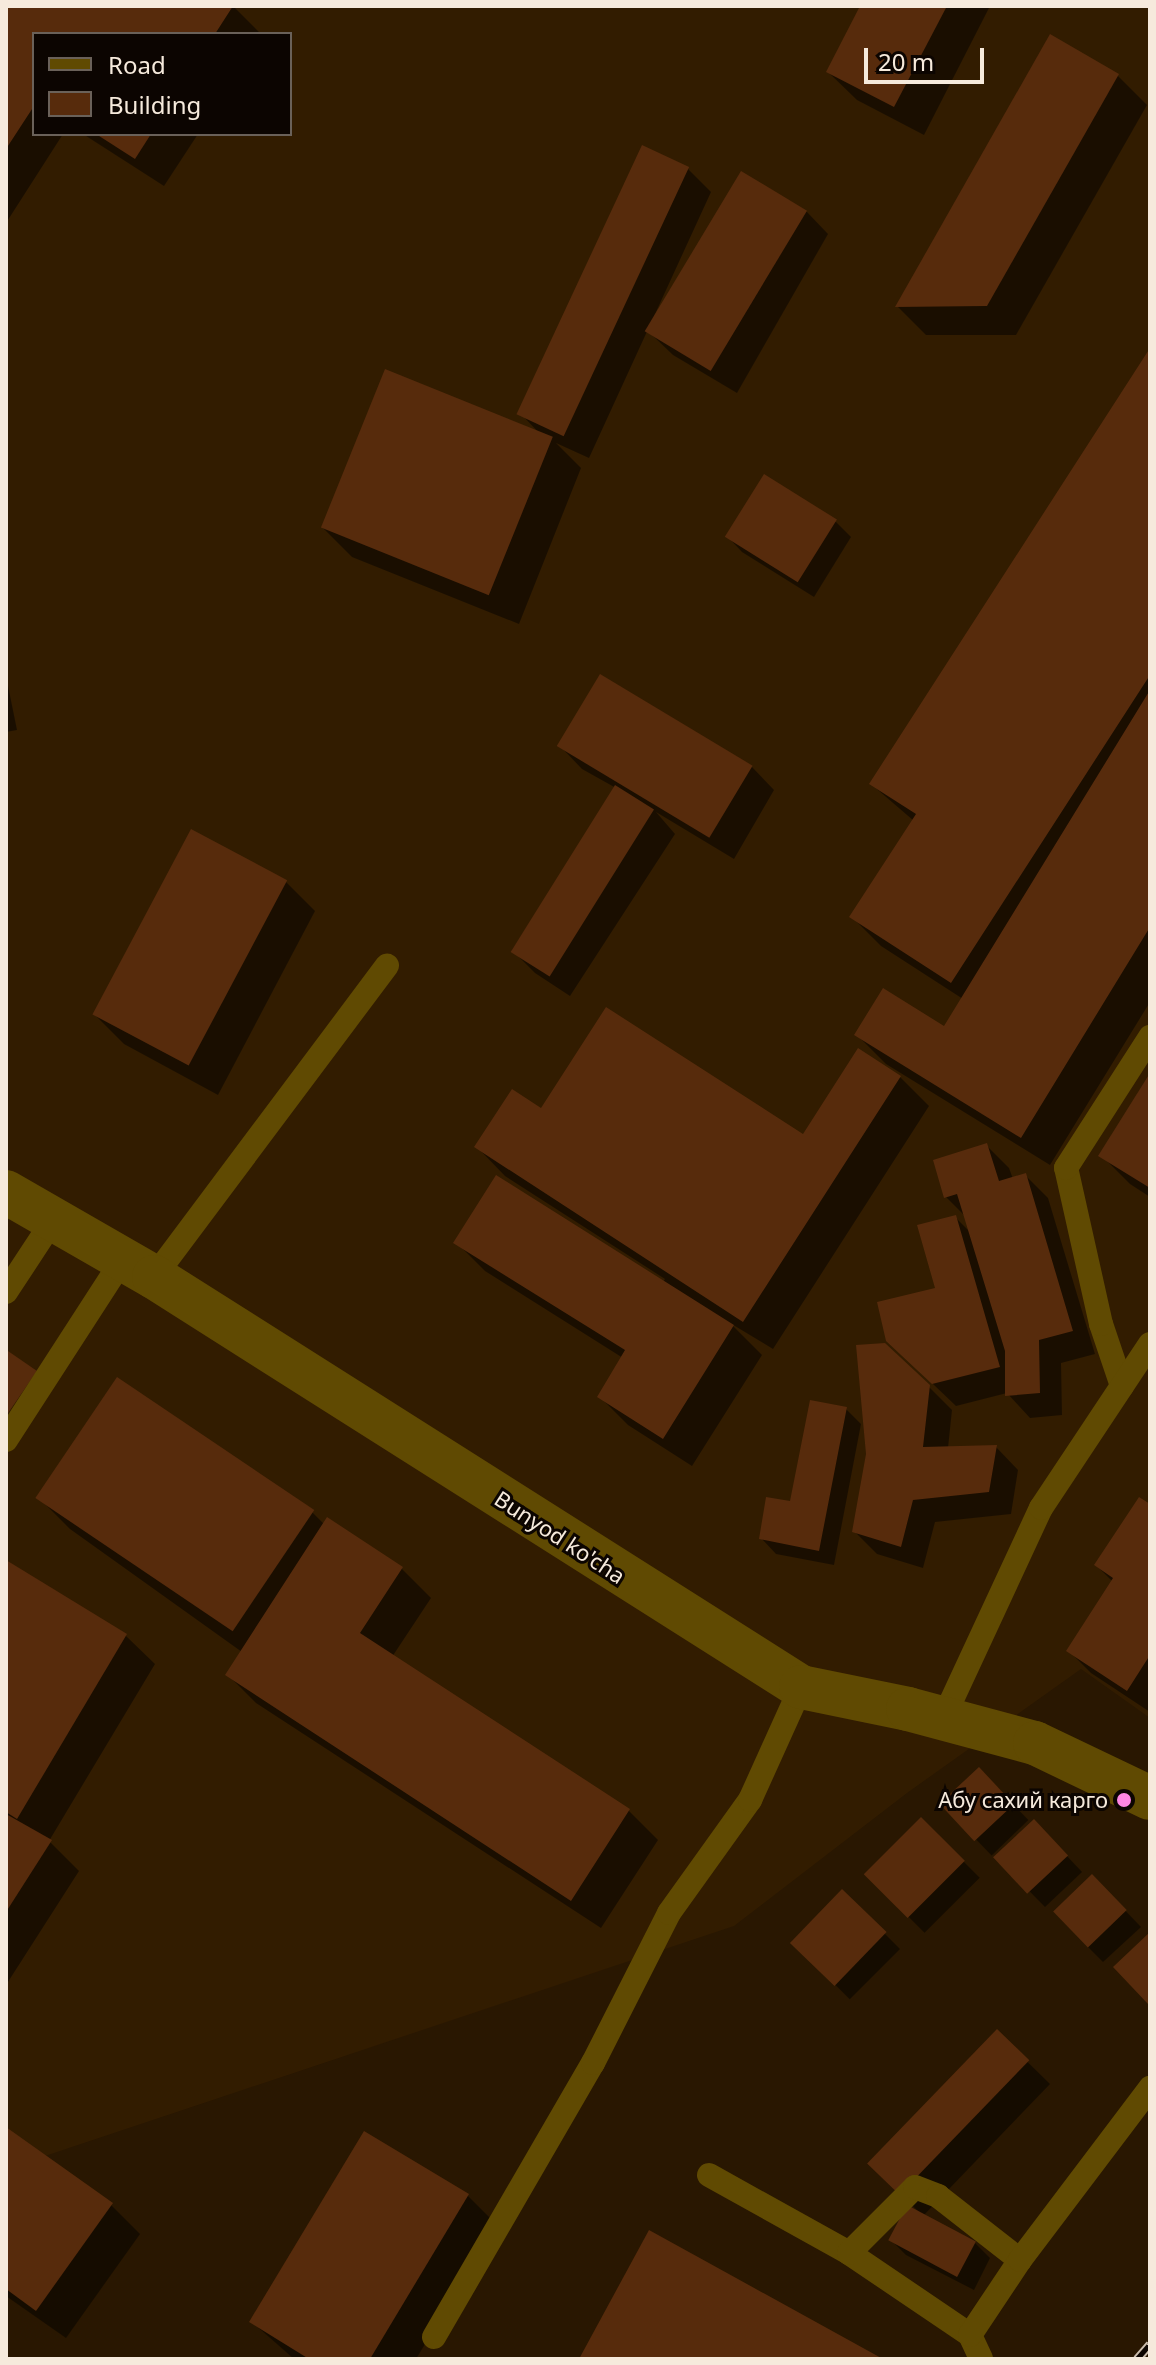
<!DOCTYPE html>
<html>
<head>
<meta charset="utf-8">
<style>
  body { margin:0 }
  #map { position:relative; width:1156px; height:2365px; overflow:hidden; background:#291701; font-family:"Noto Sans",sans-serif }
  div>[style] { position:absolute }
  [style*='--x'] { left:calc(var(--x)*1px); top:calc(var(--y)*1px); width:calc(var(--w)*1px); rotate:calc(var(--a)*1deg) }
  .built>* { inset:0; background:#321c00 }
  .shadow>* { inset:0; background:#0007; transform-origin:0 0 }
  .building>* { inset:0; background:#572b0c; transform-origin:0 0 }
  .lane>* { height:24px; margin:-12px; padding:0 12px; transform-origin:12px; border-radius:12px; background:#604a02 }
  .street>* { height:44px; margin:-22px; padding:0 22px; transform-origin:22px; border-radius:22px; background:#604a02 }
  .rail>* { height:9px; margin-top:-4.5px; transform-origin:0; background:repeating-linear-gradient(90deg,#0c0501 0 18px,#cbbdae 0 36px); box-sizing:border-box; border-block:2px solid #cbbdae }
  .dots>* { width:22px; height:22px; translate:-50% -50%; box-sizing:border-box; border:4px solid #0c0501; border-radius:50% }
  span { translate:-50% -50%; white-space:nowrap; text-align:center; line-height:1.15; -webkit-text-stroke:6px #0c0501; paint-order:stroke }
  .street-label { font-size:22px; color:#f6eadc }
  .poi-label { font-size:22px; color:#f6eadc }
  .right { translate:-100% -50%; text-align:right }
  .frame { position:absolute; inset:0; border:8px solid #f6eadc; pointer-events:none }
  .legend { position:absolute; left:32px; top:32px; width:260px; height:104px; box-sizing:border-box; background:#0c0501; border:2px solid #6a6159; margin:0; padding:10px 14px; list-style:none; font-size:24px; color:#f6eadc }
  .legend li { display:flex; align-items:center; gap:16px; height:40px }
  .legend b { width:40px; border:2px solid #6a6159 }
  .scale { position:absolute; left:864px; top:48px; width:120px; height:36px; box-sizing:border-box; border:4px solid #f6eadc; border-top:0; padding-left:10px; font-size:24px; line-height:28px; white-space:nowrap; color:#f6eadc; -webkit-text-stroke:6px #0c0501; paint-order:stroke }
</style>
</head>
<body>
<div id="map">
  <div class="built">
    <i style="clip-path:polygon(evenodd,6px 6px,1150px 6px,1150px 1718px,1081px 1669px,907px 1793px,734px 1926px,6px 2169px,6px 6px,34px 34px,290px 34px,290px 134px,34px 134px,34px 34px)"></i>
  </div>
  <div class="shadow">
    <i style="clip-path:polygon(6px 6px,233px 6px,261px 34px,34px 34px,34px 134px,63px 134px,6px 223px)"></i>
    <i style="clip-path:polygon(862px 6px,990px 6px,924px 135px,857px 100px,828px 72px)"></i>
    <i style="clip-path:polygon(1050px 37px,1118px 76px,1147px 105px,1016px 335px,926px 335px,898px 307px)"></i>
    <i style="clip-path:polygon(83px 134px,198px 134px,164px 186px)"></i>
    <i style="clip-path:polygon(643px 148px,688px 169px,711px 192px,589px 458px,556px 443px,581px 468px,519px 624px,352px 557px,323px 528px,541px 435px,521px 414px)"></i>
    <i style="clip-path:polygon(806px 211px,828px 234px,737px 393px,673px 355px,650px 333px)"></i>
    <i style="clip-path:polygon(1150px 352px,1150px 1002px,1050px 1165px,886px 1064px,857px 1035px,945px 1029px,963px 999px,881px 946px,852px 917px,914px 821px,871px 784px)"></i>
    <i style="clip-path:polygon(836px 522px,851px 537px,814px 597px,742px 552px,727px 536px)"></i>
    <i style="clip-path:polygon(6px 676px,17px 730px,6px 732px)"></i>
    <i style="clip-path:polygon(560px 746px,752px 767px,774px 790px,734px 859px,656px 812px,675px 834px,570px 996px,535px 973px,512px 950px,616px 788px,582px 769px)"></i>
    <i style="clip-path:polygon(286px 882px,315px 911px,218px 1095px,124px 1044px,95px 1015px)"></i>
    <i style="clip-path:polygon(900px 1077px,929px 1106px,773px 1349px,730px 1323px,762px 1355px,692px 1466px,628px 1425px,599px 1396px,623px 1358px,485px 1271px,456px 1242px,663px 1282px,665px 1279px,505px 1176px,477px 1147px,541px 1111px,803px 1137px)"></i>
    <i style="clip-path:polygon(1150px 1077px,1150px 1197px,1130px 1184px,1101px 1155px)"></i>
    <i style="clip-path:polygon(986px 1145px,1009px 1168px,1013px 1179px,1025px 1175px,1048px 1198px,1095px 1354px,1061px 1363px,1062px 1415px,1030px 1418px,1007px 1393px,956px 1406px,911px 1363px,938px 1290px,955px 1217px,971px 1233px,966px 1217px,946px 1197px)"></i>
    <i style="clip-path:polygon(929px 1387px,952px 1410px,948px 1448px,996px 1447px,1018px 1470px,1011px 1514px,935px 1522px,923px 1568px,877px 1554px,854px 1531px)"></i>
    <i style="clip-path:polygon(846px 1409px,861px 1424px,834px 1565px,776px 1554px,761px 1538px,792px 1504px)"></i>
    <i style="clip-path:polygon(41px 1500px,312px 1512px,324px 1524px,327px 1520px,402px 1569px,431px 1598px,392px 1657px,629px 1811px,658px 1840px,601px 1928px,256px 1703px,227px 1674px,242px 1652px,70px 1529px)"></i>
    <i style="clip-path:polygon(1150px 1507px,1150px 1712px,1091px 1673px,1068px 1650px,1113px 1582px,1096px 1565px)"></i>
    <i style="clip-path:polygon(6px 1563px,126px 1636px,155px 1664px,49px 1841px,79px 1871px,6px 1985px)"></i>
    <i style="left:979px;top:1769px;width:71px;height:51px;rotate:46deg"></i>
    <i style="left:921px;top:1819px;width:83px;height:78px;rotate:45deg"></i>
    <i style="clip-path:polygon(1049px 1837px,1082px 1872px,1045px 1907px,996px 1857px)"></i>
    <i style="clip-path:polygon(1092px 1876px,1141px 1927px,1103px 1962px,1088px 1947px)"></i>
    <i style="left:842px;top:1891px;width:82px;height:71px;rotate:45deg"></i>
    <i style="clip-path:polygon(997px 2032px,1050px 2084px,923px 2216px,975px 2243px,990px 2258px,974px 2290px,906px 2255px,891px 2240px,920px 2213px,870px 2164px)"></i>
    <i style="clip-path:polygon(6px 2129px,111px 2205px,140px 2234px,66px 2338px,6px 2296px)"></i>
    <i style="clip-path:polygon(365px 2134px,468px 2196px,497px 2225px,416px 2359px,294px 2359px,252px 2322px)"></i>
  </div>
  <div class="building">
    <i style="clip-path:polygon(6px 6px,233px 6px,215px 34px,34px 34px,34px 106px,6px 149px)"></i>
    <i style="clip-path:polygon(860px 6px,947px 6px,894px 107px,826px 72px)"></i>
    <i style="clip-path:polygon(1050px 34px,1119px 74px,987px 306px,895px 307px)"></i>
    <i style="clip-path:polygon(96px 134px,151px 134px,135px 159px)"></i>
    <i style="left:642px;top:145px;width:52px;height:297px;rotate:25deg"></i>
    <i style="left:741px;top:171px;width:77px;height:187px;rotate:31deg"></i>
    <i style="clip-path:polygon(1150px 348px,1150px 675px,951px 983px,849px 917px,916px 814px,869px 784px)"></i>
    <i style="left:385px;top:369px;width:181px;height:171px;rotate:22deg"></i>
    <i style="left:764px;top:474px;width:86px;height:74px;rotate:32deg"></i>
    <i style="left:600px;top:674px;width:178px;height:84px;rotate:31deg"></i>
    <i style="clip-path:polygon(1150px 690px,1150px 927px,1021px 1138px,854px 1035px,883px 988px,944px 1026px)"></i>
    <i style="left:615px;top:785px;width:46px;height:197px;rotate:32deg"></i>
    <i style="left:191px;top:829px;width:109px;height:210px;rotate:28deg"></i>
    <i style="clip-path:polygon(606px 1007px,803px 1134px,858px 1048px,901px 1076px,743px 1322px,474px 1147px,512px 1089px,541px 1108px)"></i>
    <i style="clip-path:polygon(1150px 1073px,1150px 1188px,1098px 1156px)"></i>
    <i style="clip-path:polygon(987px 1143px,999px 1181px,1026px 1173px,1073px 1331px,1039px 1340px,1040px 1393px,1005px 1396px,1005px 1351px,957px 1194px,944px 1198px,933px 1160px)"></i>
    <i style="clip-path:polygon(496px 1175px,734px 1325px,663px 1439px,597px 1397px,625px 1350px,453px 1243px)"></i>
    <i style="clip-path:polygon(956px 1215px,1000px 1367px,932px 1384px,886px 1341px,877px 1302px,935px 1288px,917px 1225px)"></i>
    <i style="clip-path:polygon(885px 1343px,930px 1385px,923px 1447px,997px 1445px,989px 1492px,913px 1500px,901px 1547px,852px 1532px,866px 1454px,856px 1345px)"></i>
    <i style="clip-path:polygon(8px 1351px,37px 1371px,6px 1416px,6px 1354px)"></i>
    <i style="left:117px;top:1377px;width:238px;height:146px;rotate:34deg"></i>
    <i style="clip-path:polygon(810px 1400px,847px 1407px,819px 1551px,759px 1539px,766px 1497px,790px 1501px)"></i>
    <i style="clip-path:polygon(1139px 1497px,1150px 1504px,1150px 1655px,1127px 1691px,1066px 1651px,1113px 1578px,1094px 1565px)"></i>
    <i style="clip-path:polygon(327px 1517px,403px 1567px,360px 1633px,630px 1809px,571px 1901px,225px 1675px)"></i>
    <i style="clip-path:polygon(6px 1560px,127px 1634px,17px 1819px,6px 1812px)"></i>
    <i style="left:979px;top:1767px;width:51px;height:54px;rotate:47deg"></i>
    <i style="clip-path:polygon(6px 1814px,52px 1840px,6px 1912px)"></i>
    <i style="left:921px;top:1817px;width:62px;height:81px;rotate:45deg"></i>
    <i style="left:1034px;top:1819px;width:50px;height:56px;rotate:47deg"></i>
    <i style="left:1092px;top:1874px;width:50px;height:54px;rotate:46deg"></i>
    <i style="left:842px;top:1889px;width:62px;height:75px;rotate:44deg"></i>
    <i style="clip-path:polygon(1150px 1932px,1150px 2002px,1148px 2004px,1113px 1967px)"></i>
    <i style="left:997px;top:2029px;width:45px;height:187px;rotate:44deg"></i>
    <i style="clip-path:polygon(6px 2127px,113px 2203px,36px 2311px,6px 2289px)"></i>
    <i style="clip-path:polygon(364px 2131px,469px 2194px,370px 2359px,309px 2359px,249px 2322px)"></i>
    <i style="left:907px;top:2205px;width:78px;height:40px;rotate:28deg"></i>
    <i style="clip-path:polygon(649px 2230px,883px 2359px,579px 2359px)"></i>
  </div>
  <div class="lane">
    <i style="--x:154;--y:1277;--w:389;--a:-53.2"></i>
    <i style="--x:6;--y:1292;--w:87;--a:-56.7"></i>
    <i style="--x:1122;--y:1386;--w:65;--a:-108.7"></i>
    <i style="--x:1101;--y:1324;--w:160;--a:-102.6"></i>
    <i style="--x:1066;--y:1168;--w:156;--a:-57.3"></i>
    <i style="--x:6;--y:1440;--w:216;--a:-57.1"></i>
    <i style="--x:943;--y:1719;--w:233;--a:-65.1"></i>
    <i style="--x:1041;--y:1508;--w:197;--a:-56.4"></i>
    <i style="--x:709;--y:2175;--w:160;--a:29.1"></i>
    <i style="--x:849;--y:2253;--w:146;--a:34.1"></i>
    <i style="--x:970;--y:2335;--w:26;--a:65"></i>
    <i style="--x:849;--y:2253;--w:93;--a:-45"></i>
    <i style="--x:915;--y:2187;--w:25;--a:21"></i>
    <i style="--x:938;--y:2196;--w:104;--a:38"></i>
    <i style="--x:970;--y:2335;--w:90;--a:-56.3"></i>
    <i style="--x:1020;--y:2260;--w:216;--a:-52.9"></i>
    <i style="--x:434;--y:2337;--w:317;--a:-59.9"></i>
    <i style="--x:593;--y:2063;--w:168;--a:-63.1"></i>
    <i style="--x:669;--y:1913;--w:139;--a:-54.4"></i>
    <i style="--x:750;--y:1800;--w:124;--a:-65.7"></i>
  </div>
  <div class="street">
    <i style="--x:6;--y:1192;--w:171;--a:29.9"></i>
    <i style="--x:154;--y:1277;--w:766;--a:32.36"></i>
    <i style="--x:801;--y:1687;--w:109;--a:11.6"></i>
    <i style="--x:908;--y:1709;--w:131;--a:15"></i>
    <i style="--x:1035;--y:1743;--w:127;--a:25.6"></i>
  </div>
  <div class="rail">
    <i style="--x:1137;--y:2359;--w:20;--a:-49"></i>
  </div>
  <div class="dots">
    <i style="left:1124px;top:1800px;background:#fd86e2"></i>
  </div>
  <div class="street-label">
    <span style="left:560px;top:1537px;rotate:33deg">Bunyod ko'cha</span>
  </div>
  <div class="poi-label">
    <span class="right" style="left:1108px;top:1800px">Абу сахий карго</span>
  </div>
  <div class="frame"></div>
  <ul class="legend">
  <li><b style="height:10px;background:#604a02"></b>Road</li>
  <li><b style="height:22px;background:#572b0c"></b>Building</li>
  </ul>
  <div class="scale">20 m</div>
</div>
</body>
</html>
